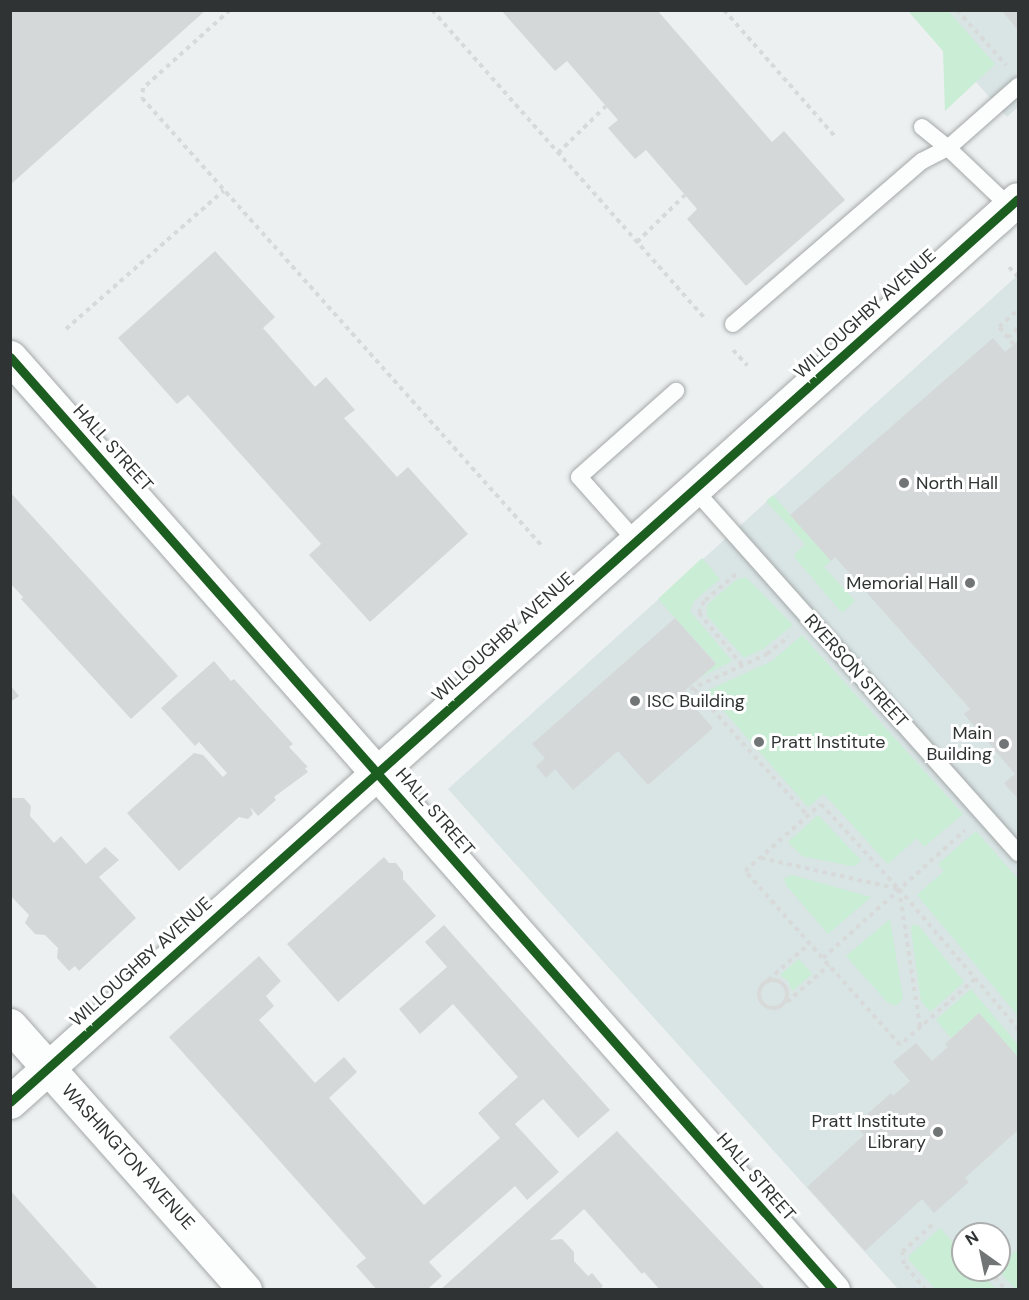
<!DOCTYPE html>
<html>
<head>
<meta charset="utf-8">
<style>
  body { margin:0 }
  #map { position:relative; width:1029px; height:1300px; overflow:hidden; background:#ecf0f0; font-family:"DM Sans",sans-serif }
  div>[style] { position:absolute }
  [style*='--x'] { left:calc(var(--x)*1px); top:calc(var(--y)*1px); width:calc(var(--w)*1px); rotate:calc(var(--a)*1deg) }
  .built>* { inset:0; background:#d9e4e5 }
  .green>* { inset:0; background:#c9edd5 }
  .building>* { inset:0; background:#d5d8d8 }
  .path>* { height:4px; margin-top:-2px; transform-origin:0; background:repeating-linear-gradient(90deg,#d8d9d9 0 4.5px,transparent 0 9px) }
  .path>.ring { margin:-2px; padding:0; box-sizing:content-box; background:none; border:4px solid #d8d9d9; border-radius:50% }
  .roads { filter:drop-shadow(0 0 2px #a5a8a8) drop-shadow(0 0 2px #a5a8a8) }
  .service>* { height:16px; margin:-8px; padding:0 8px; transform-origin:8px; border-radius:8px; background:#fcfdfd }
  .minor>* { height:33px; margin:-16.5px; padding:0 16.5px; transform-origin:16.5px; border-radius:16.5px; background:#fcfdfd }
  .secondary>* { height:33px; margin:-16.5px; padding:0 16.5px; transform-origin:16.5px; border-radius:16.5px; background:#fcfdfd }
  .cycleway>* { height:9px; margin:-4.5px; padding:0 4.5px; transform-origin:4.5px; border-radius:4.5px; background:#1b5e20 }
  .dots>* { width:16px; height:16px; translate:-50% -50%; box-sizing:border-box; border:3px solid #fff; border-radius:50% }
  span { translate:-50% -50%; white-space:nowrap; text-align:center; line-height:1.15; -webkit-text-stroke:6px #fff; paint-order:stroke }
  .street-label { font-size:18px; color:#303333 }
  .poi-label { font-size:18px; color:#303333 }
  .left { translate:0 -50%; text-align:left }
  .right { translate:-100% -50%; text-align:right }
  .frame { position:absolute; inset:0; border:12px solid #303333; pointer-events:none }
  .north { position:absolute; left:951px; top:1222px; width:60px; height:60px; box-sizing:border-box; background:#fff; border:2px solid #acadad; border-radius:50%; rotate:327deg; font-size:16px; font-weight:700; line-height:24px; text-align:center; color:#303333 }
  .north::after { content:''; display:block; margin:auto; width:21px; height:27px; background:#727575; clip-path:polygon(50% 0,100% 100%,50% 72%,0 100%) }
</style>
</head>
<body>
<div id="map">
  <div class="built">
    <i style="clip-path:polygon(913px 11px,1018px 11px,1018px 107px,1007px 117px)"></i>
    <i style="clip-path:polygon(evenodd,1018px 275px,1018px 1289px,898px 1289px,448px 789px,1018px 275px,963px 1234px,999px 1234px,999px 1270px,963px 1270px,963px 1234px)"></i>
  </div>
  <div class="green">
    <i style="clip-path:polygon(908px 11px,948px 11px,995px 64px,945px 111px,943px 51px)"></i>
    <i style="clip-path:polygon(773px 495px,831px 561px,824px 567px,855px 601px,842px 613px,795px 558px,795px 554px,805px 544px,766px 501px)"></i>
    <i style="clip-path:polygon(702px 558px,720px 579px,694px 601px,690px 611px,732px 661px,701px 677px,716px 663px,658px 599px)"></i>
    <i style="clip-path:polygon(746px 577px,793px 625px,763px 649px,744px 658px,707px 616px,707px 609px,708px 604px,736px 580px)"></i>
    <i style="clip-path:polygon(802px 635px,963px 814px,924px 847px,917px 838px,888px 864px,824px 794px,808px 807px,706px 691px,772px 661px)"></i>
    <i style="clip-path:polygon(818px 815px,861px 860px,857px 865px,851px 866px,802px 856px,788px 842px)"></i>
    <i style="clip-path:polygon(976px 831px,1018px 879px,1018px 1016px,917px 895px,944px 871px,938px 864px)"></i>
    <i style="clip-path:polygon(792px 875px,871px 897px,828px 934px,786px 885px,784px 878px)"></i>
    <i style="clip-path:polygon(890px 919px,903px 999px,896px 1006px,887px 1002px,846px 956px)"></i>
    <i style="clip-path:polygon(912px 925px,918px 925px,964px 982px,930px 1012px,921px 1001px,911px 930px)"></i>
    <i style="clip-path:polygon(799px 959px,812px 974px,792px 991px,788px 981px,780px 975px)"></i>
    <i style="clip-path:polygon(971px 989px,1018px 1045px,1018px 1057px,979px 1013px,951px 1038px,936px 1020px)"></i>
    <i style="clip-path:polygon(940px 1228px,963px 1253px,963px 1270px,978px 1270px,996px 1289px,935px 1289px,909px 1260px,909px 1256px)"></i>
    <i style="clip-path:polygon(1018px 1249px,1018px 1289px,1015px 1289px,998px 1270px,999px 1262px,1001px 1264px)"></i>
  </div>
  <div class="building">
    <i style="clip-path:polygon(10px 10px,206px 10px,10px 185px)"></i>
    <i style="clip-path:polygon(501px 10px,657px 10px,772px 142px,784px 131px,845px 200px,746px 286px,687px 219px,697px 209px,646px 150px,635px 159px,608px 128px,618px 120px,567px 61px,555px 71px)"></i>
    <i style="clip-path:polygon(1001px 10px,1018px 10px,1018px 30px)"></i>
    <i style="clip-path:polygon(215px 251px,275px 317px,263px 328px,315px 387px,326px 377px,355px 410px,344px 418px,397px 477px,408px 467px,468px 534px,370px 622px,309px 555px,321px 544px,188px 395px,177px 404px,118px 338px)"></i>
    <i style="clip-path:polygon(993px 338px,1005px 352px,1018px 341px,1018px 799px,1004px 783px,1015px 774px,964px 714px,970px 709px,835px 557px,831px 561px,790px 515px)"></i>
    <i style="clip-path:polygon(10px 492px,178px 676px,131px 719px,21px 599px,23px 597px,10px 583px)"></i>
    <i style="clip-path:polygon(675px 618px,716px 664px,682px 693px,713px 728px,648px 785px,618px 751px,573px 790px,555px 769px,546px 778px,536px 766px,545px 758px,532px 744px)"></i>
    <i style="clip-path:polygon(214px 661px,231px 681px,234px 679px,293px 744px,289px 747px,308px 767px,305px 768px,308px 772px,274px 797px,276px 800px,258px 816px,250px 807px,253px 814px,248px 819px,239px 817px,179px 871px,127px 813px,194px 753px,203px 755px,223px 777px,227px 773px,199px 742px,195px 746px,161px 708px)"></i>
    <i style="clip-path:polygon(10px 685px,19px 696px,10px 702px)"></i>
    <i style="clip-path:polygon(10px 796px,13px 798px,24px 798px,31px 806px,30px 816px,54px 843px,61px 836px,86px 864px,105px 847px,119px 860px,99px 877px,136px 918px,79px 971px,75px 966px,69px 971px,57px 958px,58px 948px,45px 935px,35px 934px,25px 923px,29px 915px,10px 895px)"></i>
    <i style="clip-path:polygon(384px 857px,389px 863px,396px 863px,403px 872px,403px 879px,436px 916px,338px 1002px,287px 944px)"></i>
    <i style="clip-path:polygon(444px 925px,610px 1110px,578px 1138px,543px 1099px,515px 1124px,559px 1172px,527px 1200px,515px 1186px,429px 1262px,442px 1276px,427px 1290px,377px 1290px,356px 1266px,366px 1258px,169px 1037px,259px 956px,281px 981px,266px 996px,274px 1006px,259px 1020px,315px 1083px,344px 1057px,357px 1072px,329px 1098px,424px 1205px,500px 1138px,478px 1113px,518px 1077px,453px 1004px,420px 1034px,399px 1009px,447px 967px,425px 942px)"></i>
    <i style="clip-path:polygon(979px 1013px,1018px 1057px,1018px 1130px,965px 1178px,969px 1182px,934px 1213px,922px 1199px,865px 1251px,807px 1187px,864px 1135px,855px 1125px,891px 1093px,893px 1096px,910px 1081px,893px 1062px,916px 1043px,932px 1061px,948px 1047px,945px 1044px)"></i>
    <i style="clip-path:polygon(617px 1131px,766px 1290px,660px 1290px,644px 1272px,642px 1274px,584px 1209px,550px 1240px,562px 1239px,574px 1252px,574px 1261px,588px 1276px,592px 1273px,603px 1286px,599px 1290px,440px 1290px)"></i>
    <i style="clip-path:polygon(10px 1190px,26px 1208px,99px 1290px,10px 1290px)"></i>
  </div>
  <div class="path">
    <i style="--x:230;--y:10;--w:117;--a:138.1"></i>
    <i style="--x:143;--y:88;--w:10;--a:96"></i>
    <i style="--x:142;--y:98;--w:601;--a:48.24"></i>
    <i style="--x:432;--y:10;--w:414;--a:48.5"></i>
    <i style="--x:724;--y:10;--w:167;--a:48.7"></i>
    <i style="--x:957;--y:10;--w:74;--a:48.3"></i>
    <i style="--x:558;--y:153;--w:67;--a:-44.4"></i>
    <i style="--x:637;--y:242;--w:67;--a:-44.4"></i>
    <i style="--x:1009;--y:267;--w:13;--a:48"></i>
    <i style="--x:66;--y:329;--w:210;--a:-41.3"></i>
    <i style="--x:1008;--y:338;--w:14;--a:-129"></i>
    <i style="--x:999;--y:327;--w:25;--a:-42"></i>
    <i style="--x:1014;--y:344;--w:8;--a:-135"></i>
    <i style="--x:1008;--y:338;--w:14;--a:-45"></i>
    <i style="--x:733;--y:350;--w:21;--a:47"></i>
    <i style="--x:736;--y:574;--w:42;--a:139.8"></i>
    <i style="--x:704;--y:601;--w:13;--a:113"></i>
    <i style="--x:699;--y:613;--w:67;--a:50.4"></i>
    <i style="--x:694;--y:689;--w:171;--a:48.1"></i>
    <i style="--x:682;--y:693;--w:94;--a:-24.6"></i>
    <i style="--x:767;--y:654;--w:28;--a:-39"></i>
    <i style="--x:761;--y:858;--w:141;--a:12.7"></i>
    <i style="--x:899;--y:889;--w:140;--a:81.3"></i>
    <i style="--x:823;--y:958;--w:191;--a:-42"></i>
    <i style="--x:975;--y:979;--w:100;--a:138.7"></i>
    <i style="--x:900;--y:1045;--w:233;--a:-131.7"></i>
    <i style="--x:745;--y:871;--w:101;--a:-41.4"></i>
    <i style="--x:821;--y:804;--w:115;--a:47.5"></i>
    <i style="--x:899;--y:889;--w:184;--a:49.6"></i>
    <i class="ring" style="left:759px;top:980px;width:24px;height:24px"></i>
    <i style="--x:768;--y:980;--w:55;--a:-41.3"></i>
    <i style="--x:787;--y:1002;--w:56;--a:-41.4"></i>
    <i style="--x:989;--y:1270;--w:26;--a:50"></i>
    <i style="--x:926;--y:1290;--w:34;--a:-130"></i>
    <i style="--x:904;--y:1264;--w:12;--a:-99"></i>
    <i style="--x:902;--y:1252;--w:45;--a:-42.3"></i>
  </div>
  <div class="roads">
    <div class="service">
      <i style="--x:922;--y:127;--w:33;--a:39"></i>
      <i style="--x:948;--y:148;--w:86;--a:43.6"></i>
      <i style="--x:733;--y:324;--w:250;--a:-40.8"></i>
      <i style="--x:922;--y:161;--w:29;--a:-27"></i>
      <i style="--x:948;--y:148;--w:94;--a:-41.5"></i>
      <i style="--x:693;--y:488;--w:489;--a:48.3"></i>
      <i style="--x:635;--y:540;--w:84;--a:-131.6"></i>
      <i style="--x:579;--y:477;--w:130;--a:-41.6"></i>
    </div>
    <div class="minor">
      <i style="--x:10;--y:357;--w:1244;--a:48.58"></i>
      <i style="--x:10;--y:1102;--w:1353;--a:-41.86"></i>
    </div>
    <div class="secondary">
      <i style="--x:10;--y:1025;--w:354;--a:48.4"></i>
    </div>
  </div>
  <div class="cycleway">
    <i style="--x:10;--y:357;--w:1244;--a:48.58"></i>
    <i style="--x:10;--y:1102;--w:1353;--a:-41.86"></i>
  </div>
  <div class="dots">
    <i style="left:904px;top:483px;background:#727575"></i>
    <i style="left:970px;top:583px;background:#727575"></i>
    <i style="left:635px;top:701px;background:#727575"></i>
    <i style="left:759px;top:742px;background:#727575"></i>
    <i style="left:1004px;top:744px;background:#727575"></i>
    <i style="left:938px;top:1132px;background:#727575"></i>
  </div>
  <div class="street-label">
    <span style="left:865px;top:314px;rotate:-42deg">WILLOUGHBY AVENUE</span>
    <span style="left:113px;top:448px;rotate:48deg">HALL STREET</span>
    <span style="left:503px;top:637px;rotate:-42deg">WILLOUGHBY AVENUE</span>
    <span style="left:856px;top:671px;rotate:48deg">RYERSON STREET</span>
    <span style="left:435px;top:812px;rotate:49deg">HALL STREET</span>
    <span style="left:141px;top:962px;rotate:-42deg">WILLOUGHBY AVENUE</span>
    <span style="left:128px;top:1157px;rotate:48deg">WASHINGTON AVENUE</span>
    <span style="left:756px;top:1177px;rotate:49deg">HALL STREET</span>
  </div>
  <div class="poi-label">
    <span class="left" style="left:916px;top:483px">North Hall</span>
    <span class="right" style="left:958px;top:583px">Memorial Hall</span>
    <span class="left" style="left:647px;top:701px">ISC Building</span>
    <span class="right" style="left:992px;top:744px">Main<br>Building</span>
    <span class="left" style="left:771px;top:742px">Pratt Institute</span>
    <span class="right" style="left:926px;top:1132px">Pratt Institute<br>Library</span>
  </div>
  <div class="frame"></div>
  <div class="north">N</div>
</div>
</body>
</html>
